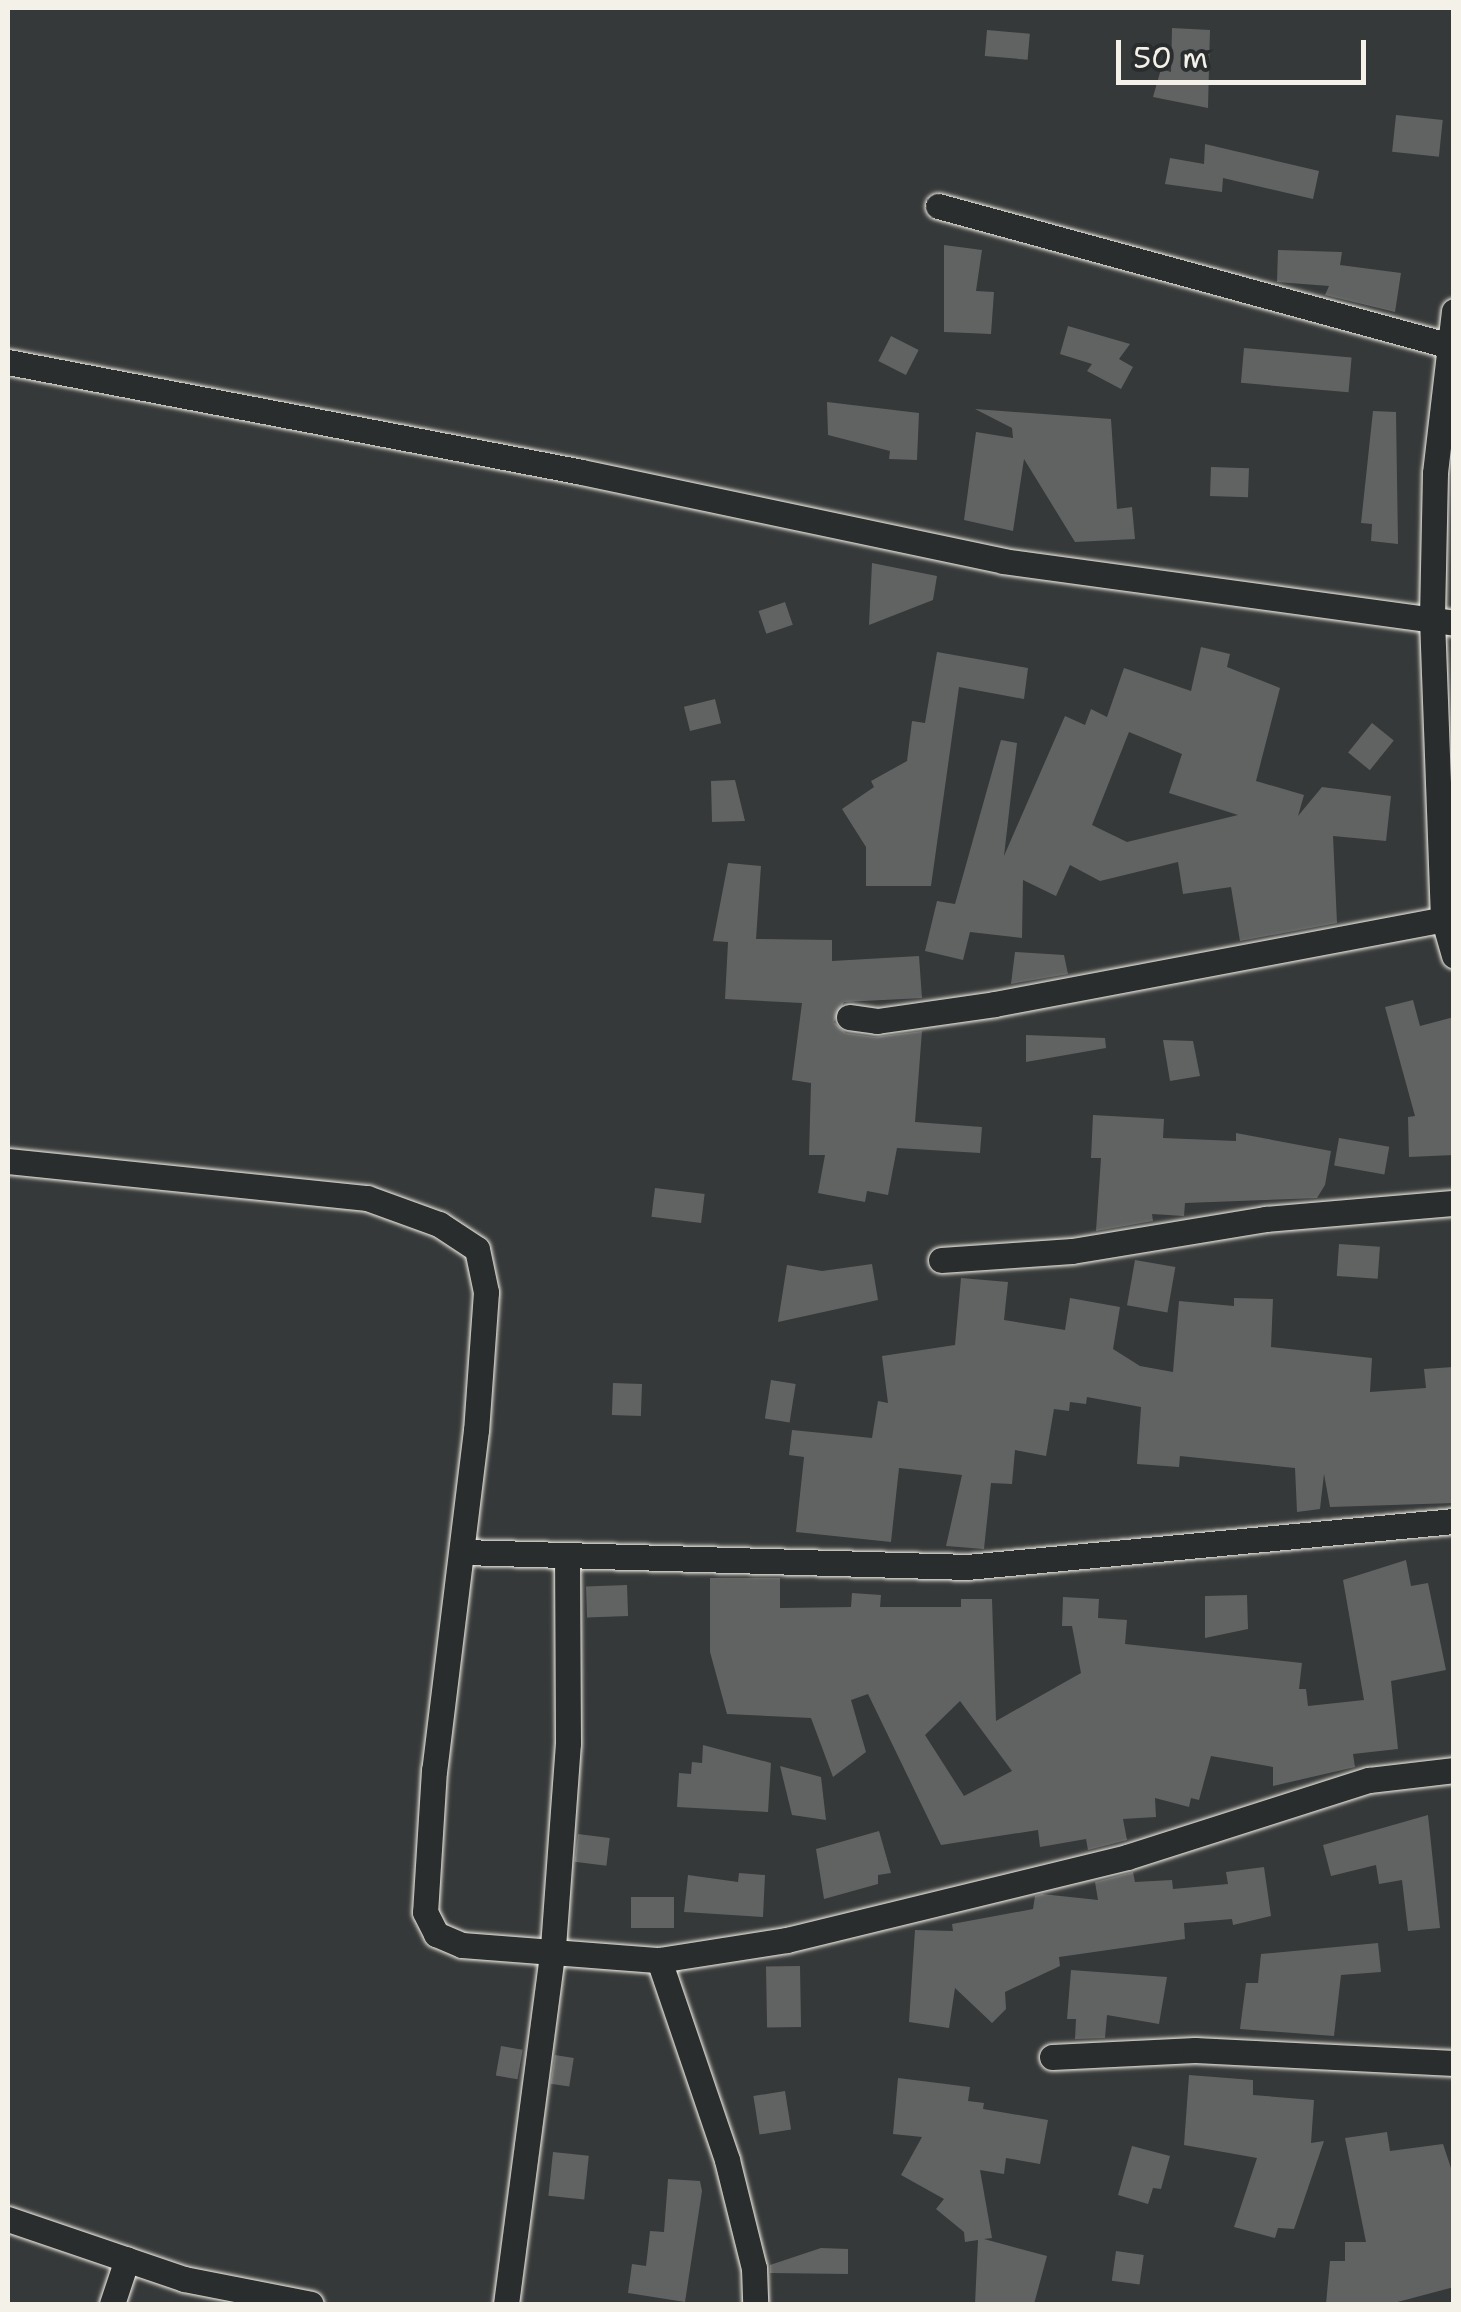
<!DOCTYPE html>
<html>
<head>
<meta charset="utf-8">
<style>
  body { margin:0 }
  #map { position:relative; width:1461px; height:2312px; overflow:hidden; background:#363939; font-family:"Shantell Sans",sans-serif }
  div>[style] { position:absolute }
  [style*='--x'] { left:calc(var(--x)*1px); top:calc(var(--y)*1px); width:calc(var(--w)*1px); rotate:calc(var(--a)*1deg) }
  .building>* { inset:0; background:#616362; transform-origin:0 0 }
  .roads { filter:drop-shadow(0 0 2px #f4f1e8) drop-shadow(0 0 2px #f4f1e8) }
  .street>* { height:25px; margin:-12.5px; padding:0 12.5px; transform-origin:12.5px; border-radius:12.5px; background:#2a2d2e }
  span { translate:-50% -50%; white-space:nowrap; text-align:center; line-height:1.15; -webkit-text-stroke:8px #2a2d2e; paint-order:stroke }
  .frame { position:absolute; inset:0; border:10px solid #f4f1e8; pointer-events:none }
  .scale { position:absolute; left:1116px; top:40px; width:250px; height:45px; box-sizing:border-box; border:5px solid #f4f1e8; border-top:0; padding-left:12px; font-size:30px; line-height:35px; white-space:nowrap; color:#f4f1e8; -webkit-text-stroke:8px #2a2d2e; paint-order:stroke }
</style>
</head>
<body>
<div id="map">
  <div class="building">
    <i style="clip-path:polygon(1172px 28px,1210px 30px,1208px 108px,1153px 97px,1161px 69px,1171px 72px)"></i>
    <i style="left:987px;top:30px;width:43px;height:26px;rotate:5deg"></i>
    <i style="left:1396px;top:115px;width:47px;height:37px;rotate:6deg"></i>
    <i style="clip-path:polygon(1205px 144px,1319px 171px,1313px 199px,1223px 178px,1222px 192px,1165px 184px,1170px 158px,1204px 164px)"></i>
    <i style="clip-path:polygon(944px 245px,982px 250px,976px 291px,994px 292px,991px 334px,944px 332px)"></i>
    <i style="clip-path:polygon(1278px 250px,1342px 252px,1340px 265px,1401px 273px,1395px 312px,1325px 295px,1329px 286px,1277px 282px)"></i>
    <i style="clip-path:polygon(1068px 326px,1130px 344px,1119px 359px,1133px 367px,1121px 389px,1087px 371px,1092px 364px,1060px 354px)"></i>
    <i style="left:891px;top:336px;width:31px;height:28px;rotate:27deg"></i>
    <i style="left:1244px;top:348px;width:108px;height:35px;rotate:5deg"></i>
    <i style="clip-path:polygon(827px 402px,919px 413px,917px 460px,889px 459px,890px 451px,828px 435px)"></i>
    <i style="clip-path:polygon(975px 409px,1111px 419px,1117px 509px,1132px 507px,1135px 539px,1075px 542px,1024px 459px,1013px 531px,964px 520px,976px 432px,1013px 438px,1012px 428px)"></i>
    <i style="clip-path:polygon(1373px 411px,1396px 412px,1398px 544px,1371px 541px,1372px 524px,1361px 523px)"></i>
    <i style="left:1211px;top:467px;width:38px;height:29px;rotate:2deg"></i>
    <i style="clip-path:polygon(872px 563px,937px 576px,933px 600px,869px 625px)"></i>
    <i style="left:785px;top:602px;width:24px;height:28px;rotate:71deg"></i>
    <i style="clip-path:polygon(evenodd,1201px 647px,1230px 654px,1227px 667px,1280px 688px,1256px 781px,1304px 795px,1298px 816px,1322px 787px,1391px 796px,1386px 841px,1333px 836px,1337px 923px,1240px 941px,1231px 887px,1183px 894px,1178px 862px,1100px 881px,1070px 865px,1056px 896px,1023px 880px,1022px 938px,970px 932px,963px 960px,925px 951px,937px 901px,955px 904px,1001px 740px,1017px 743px,1004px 856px,1065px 716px,1085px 725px,1091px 709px,1107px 717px,1124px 668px,1191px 691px,1201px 647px,1129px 732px,1182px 754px,1169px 793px,1238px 815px,1127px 842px,1092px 825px,1129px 732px)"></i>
    <i style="clip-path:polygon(937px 652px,1028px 668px,1024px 699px,959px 687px,931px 886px,866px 886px,866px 847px,842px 809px,874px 787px,871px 781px,907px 761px,912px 721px,925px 723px)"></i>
    <i style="left:715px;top:699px;width:25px;height:32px;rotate:76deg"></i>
    <i style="left:1372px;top:723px;width:28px;height:38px;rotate:39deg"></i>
    <i style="clip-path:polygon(735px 780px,745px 821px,712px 822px,711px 781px)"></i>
    <i style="clip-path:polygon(728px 863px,761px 866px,756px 939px,832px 940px,832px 961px,919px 956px,922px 998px,844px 1002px,834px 1022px,846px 1033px,875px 1037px,922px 1031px,915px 1122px,982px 1127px,980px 1153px,897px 1148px,888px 1195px,867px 1191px,865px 1202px,818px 1193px,825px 1155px,809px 1155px,811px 1083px,792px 1080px,802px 1003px,725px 999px,728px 942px,713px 941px)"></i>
    <i style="clip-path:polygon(1015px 952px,1064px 955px,1068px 974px,1011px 984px)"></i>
    <i style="clip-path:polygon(1413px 1000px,1420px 1026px,1454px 1017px,1454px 1155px,1409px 1157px,1408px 1117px,1415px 1116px,1385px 1007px)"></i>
    <i style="clip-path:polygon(1026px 1035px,1105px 1038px,1106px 1048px,1026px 1062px)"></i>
    <i style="clip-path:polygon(1163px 1040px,1193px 1041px,1200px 1076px,1170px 1081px)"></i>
    <i style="clip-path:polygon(1093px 1115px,1164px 1119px,1163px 1138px,1236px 1141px,1236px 1133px,1331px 1151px,1325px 1185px,1317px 1198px,1185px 1203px,1184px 1216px,1152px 1214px,1153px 1221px,1096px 1231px,1101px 1158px,1091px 1158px)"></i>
    <i style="left:1339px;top:1138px;width:51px;height:28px;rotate:10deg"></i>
    <i style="left:655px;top:1188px;width:50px;height:29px;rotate:7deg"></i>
    <i style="left:1339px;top:1244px;width:41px;height:32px;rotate:4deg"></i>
    <i style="left:1135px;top:1260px;width:41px;height:46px;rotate:10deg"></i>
    <i style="clip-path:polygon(872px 1264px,878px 1300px,778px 1322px,787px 1265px,822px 1271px)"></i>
    <i style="clip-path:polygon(961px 1278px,1008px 1282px,1004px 1320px,1065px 1330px,1070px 1298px,1120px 1307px,1113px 1349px,1140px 1366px,1173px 1372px,1179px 1301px,1234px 1306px,1234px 1298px,1273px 1299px,1271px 1347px,1372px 1358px,1370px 1392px,1426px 1388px,1424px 1369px,1453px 1367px,1454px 1503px,1330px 1507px,1324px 1474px,1320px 1509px,1297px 1512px,1295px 1468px,1180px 1456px,1179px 1467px,1137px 1464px,1141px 1407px,1087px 1397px,1086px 1404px,1070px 1402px,1069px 1411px,1054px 1409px,1046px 1456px,1015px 1450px,1012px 1484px,991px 1483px,984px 1549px,946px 1546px,962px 1475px,899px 1468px,891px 1542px,796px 1532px,804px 1457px,789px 1455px,792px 1430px,872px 1438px,878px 1401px,888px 1403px,882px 1356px,955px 1345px)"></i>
    <i style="left:771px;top:1380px;width:25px;height:39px;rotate:9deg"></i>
    <i style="left:613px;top:1383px;width:29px;height:32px;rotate:2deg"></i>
    <i style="clip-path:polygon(evenodd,1406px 1560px,1411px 1586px,1428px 1583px,1446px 1670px,1391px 1681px,1398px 1749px,1353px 1754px,1355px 1767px,1273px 1786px,1273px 1767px,1211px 1756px,1199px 1800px,1191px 1798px,1189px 1807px,1155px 1798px,1156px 1817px,1123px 1819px,1127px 1840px,1088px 1850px,1086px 1839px,1040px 1847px,1038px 1830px,941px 1845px,868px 1694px,851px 1700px,866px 1752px,833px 1777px,811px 1718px,727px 1714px,710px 1652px,710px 1578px,780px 1578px,780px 1608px,851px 1607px,852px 1593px,881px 1595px,880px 1607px,961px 1607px,961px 1599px,992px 1599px,996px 1721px,1081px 1673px,1072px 1626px,1062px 1626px,1063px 1597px,1099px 1599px,1098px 1618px,1127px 1620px,1125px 1644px,1302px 1663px,1299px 1689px,1306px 1689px,1308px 1706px,1364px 1700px,1343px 1580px,1406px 1560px,960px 1701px,1012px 1771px,964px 1796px,925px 1735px,960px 1701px)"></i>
    <i style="left:627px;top:1585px;width:31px;height:41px;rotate:88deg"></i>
    <i style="clip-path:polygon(1247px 1595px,1248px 1629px,1205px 1638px,1205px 1596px)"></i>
    <i style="clip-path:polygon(703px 1745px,771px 1763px,768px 1812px,677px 1807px,679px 1773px,691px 1774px,692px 1762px,702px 1763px)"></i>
    <i style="clip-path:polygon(780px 1766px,821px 1777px,826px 1820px,792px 1815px)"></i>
    <i style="clip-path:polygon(1428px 1815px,1440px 1928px,1408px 1931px,1402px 1880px,1379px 1884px,1376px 1865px,1331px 1876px,1323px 1845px)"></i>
    <i style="clip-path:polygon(879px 1831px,891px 1873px,878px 1875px,878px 1884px,824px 1899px,816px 1849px)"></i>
    <i style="left:578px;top:1834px;width:32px;height:28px;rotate:7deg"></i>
    <i style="clip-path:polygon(1264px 1867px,1271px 1916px,1233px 1925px,1232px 1919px,1184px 1923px,1185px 1939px,1059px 1957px,1060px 1966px,1005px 1992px,1006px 2009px,992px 2023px,955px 1988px,949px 2028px,909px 2022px,915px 1930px,953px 1931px,952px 1924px,1033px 1909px,1035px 1896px,1042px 1894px,1098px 1900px,1095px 1882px,1133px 1872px,1135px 1882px,1172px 1880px,1173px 1889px,1228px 1884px,1226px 1872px)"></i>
    <i style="clip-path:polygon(739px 1873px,765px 1875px,763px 1917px,684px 1912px,688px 1875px,738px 1882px)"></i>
    <i style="left:631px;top:1897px;width:43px;height:31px"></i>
    <i style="clip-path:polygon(1378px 1943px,1381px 1972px,1341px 1975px,1334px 2036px,1240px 2029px,1246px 1983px,1258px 1983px,1261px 1954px)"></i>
    <i style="left:800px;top:1966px;width:61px;height:34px;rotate:89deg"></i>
    <i style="clip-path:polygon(1071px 1970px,1167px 1977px,1159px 2024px,1107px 2015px,1105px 2038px,1075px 2039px,1076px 2019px,1067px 2019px)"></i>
    <i style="left:501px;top:2046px;width:22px;height:30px;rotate:10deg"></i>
    <i style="left:555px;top:2055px;width:19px;height:29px;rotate:9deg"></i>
    <i style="clip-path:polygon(1189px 2075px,1253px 2080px,1253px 2095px,1314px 2100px,1311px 2143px,1324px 2141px,1294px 2229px,1278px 2228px,1275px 2238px,1234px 2227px,1257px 2158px,1184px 2145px)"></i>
    <i style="clip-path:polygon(898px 2078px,970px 2087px,968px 2101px,984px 2103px,983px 2109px,1048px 2120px,1040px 2164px,1006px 2158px,1004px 2174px,980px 2170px,992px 2238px,984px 2239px,1047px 2256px,1034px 2304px,975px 2304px,978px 2240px,965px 2242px,964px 2232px,936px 2209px,944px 2199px,901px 2175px,922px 2137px,893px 2134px)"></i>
    <i style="left:785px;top:2091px;width:39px;height:32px;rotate:81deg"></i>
    <i style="clip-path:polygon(1387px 2132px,1390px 2151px,1443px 2144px,1454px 2177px,1454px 2287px,1390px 2304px,1326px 2304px,1330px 2261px,1345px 2261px,1345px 2242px,1366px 2242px,1345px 2138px)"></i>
    <i style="clip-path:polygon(1132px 2146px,1170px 2156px,1161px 2189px,1153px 2188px,1148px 2204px,1118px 2195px)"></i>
    <i style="left:553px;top:2152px;width:36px;height:44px;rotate:6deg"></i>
    <i style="clip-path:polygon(668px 2179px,700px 2181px,702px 2191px,685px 2302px,628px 2293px,632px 2264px,646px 2266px,650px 2231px,664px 2232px)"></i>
    <i style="clip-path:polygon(821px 2248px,848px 2249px,848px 2274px,770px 2273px,770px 2265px)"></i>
    <i style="left:1116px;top:2251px;width:28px;height:30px;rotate:8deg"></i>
  </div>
  <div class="roads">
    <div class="street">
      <i style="--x:938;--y:206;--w:535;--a:15.28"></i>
      <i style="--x:1454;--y:311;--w:163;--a:96.7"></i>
      <i style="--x:1435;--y:473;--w:146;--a:91.2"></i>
      <i style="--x:1432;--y:619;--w:298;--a:87.9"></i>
      <i style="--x:1443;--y:917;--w:40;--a:74"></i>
      <i style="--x:8;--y:362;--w:584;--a:10.85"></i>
      <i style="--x:582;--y:472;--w:430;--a:11.9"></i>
      <i style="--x:1003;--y:561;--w:455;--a:7.8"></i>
      <i style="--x:849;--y:1017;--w:28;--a:8"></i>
      <i style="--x:877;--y:1021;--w:119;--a:-8.2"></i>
      <i style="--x:995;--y:1004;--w:467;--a:-10.7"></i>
      <i style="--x:8;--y:1161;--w:361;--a:5.9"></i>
      <i style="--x:367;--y:1198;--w:77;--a:19.9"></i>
      <i style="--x:439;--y:1224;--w:45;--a:33.3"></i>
      <i style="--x:477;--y:1249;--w:44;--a:78.2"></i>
      <i style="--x:486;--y:1292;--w:138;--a:94.1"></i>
      <i style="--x:476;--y:1430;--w:343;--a:97"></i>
      <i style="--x:434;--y:1770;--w:142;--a:93.6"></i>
      <i style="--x:425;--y:1912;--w:25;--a:63"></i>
      <i style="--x:436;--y:1934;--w:28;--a:23"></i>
      <i style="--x:462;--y:1945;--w:198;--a:4.4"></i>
      <i style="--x:659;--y:1960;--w:130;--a:-8.9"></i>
      <i style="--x:787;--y:1940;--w:350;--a:-13.7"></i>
      <i style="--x:1127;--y:1857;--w:254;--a:-17.7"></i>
      <i style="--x:1369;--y:1780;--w:86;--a:-6.7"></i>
      <i style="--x:941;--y:1260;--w:131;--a:-3.9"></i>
      <i style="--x:1072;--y:1251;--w:197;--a:-9.4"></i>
      <i style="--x:1266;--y:1219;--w:189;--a:-4.9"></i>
      <i style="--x:463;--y:1552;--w:504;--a:1.7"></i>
      <i style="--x:967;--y:1567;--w:489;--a:-5.4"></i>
      <i style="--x:659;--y:1960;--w:211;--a:71.2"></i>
      <i style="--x:727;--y:2160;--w:111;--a:76"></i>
      <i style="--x:754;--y:2268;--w:36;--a:88"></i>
      <i style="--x:1052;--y:2057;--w:143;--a:-2.8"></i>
      <i style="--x:1195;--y:2050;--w:259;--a:2.9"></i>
      <i style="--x:8;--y:2219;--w:186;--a:18.8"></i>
      <i style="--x:184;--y:2279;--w:129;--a:11.1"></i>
      <i style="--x:112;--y:2304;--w:47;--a:-71.6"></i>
      <i style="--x:506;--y:2304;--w:360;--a:-82.5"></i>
      <i style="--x:553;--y:1947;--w:205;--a:-85.8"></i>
      <i style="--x:568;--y:1743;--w:188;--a:-90.3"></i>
    </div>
  </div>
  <div class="frame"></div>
  <div class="scale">50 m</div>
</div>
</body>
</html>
